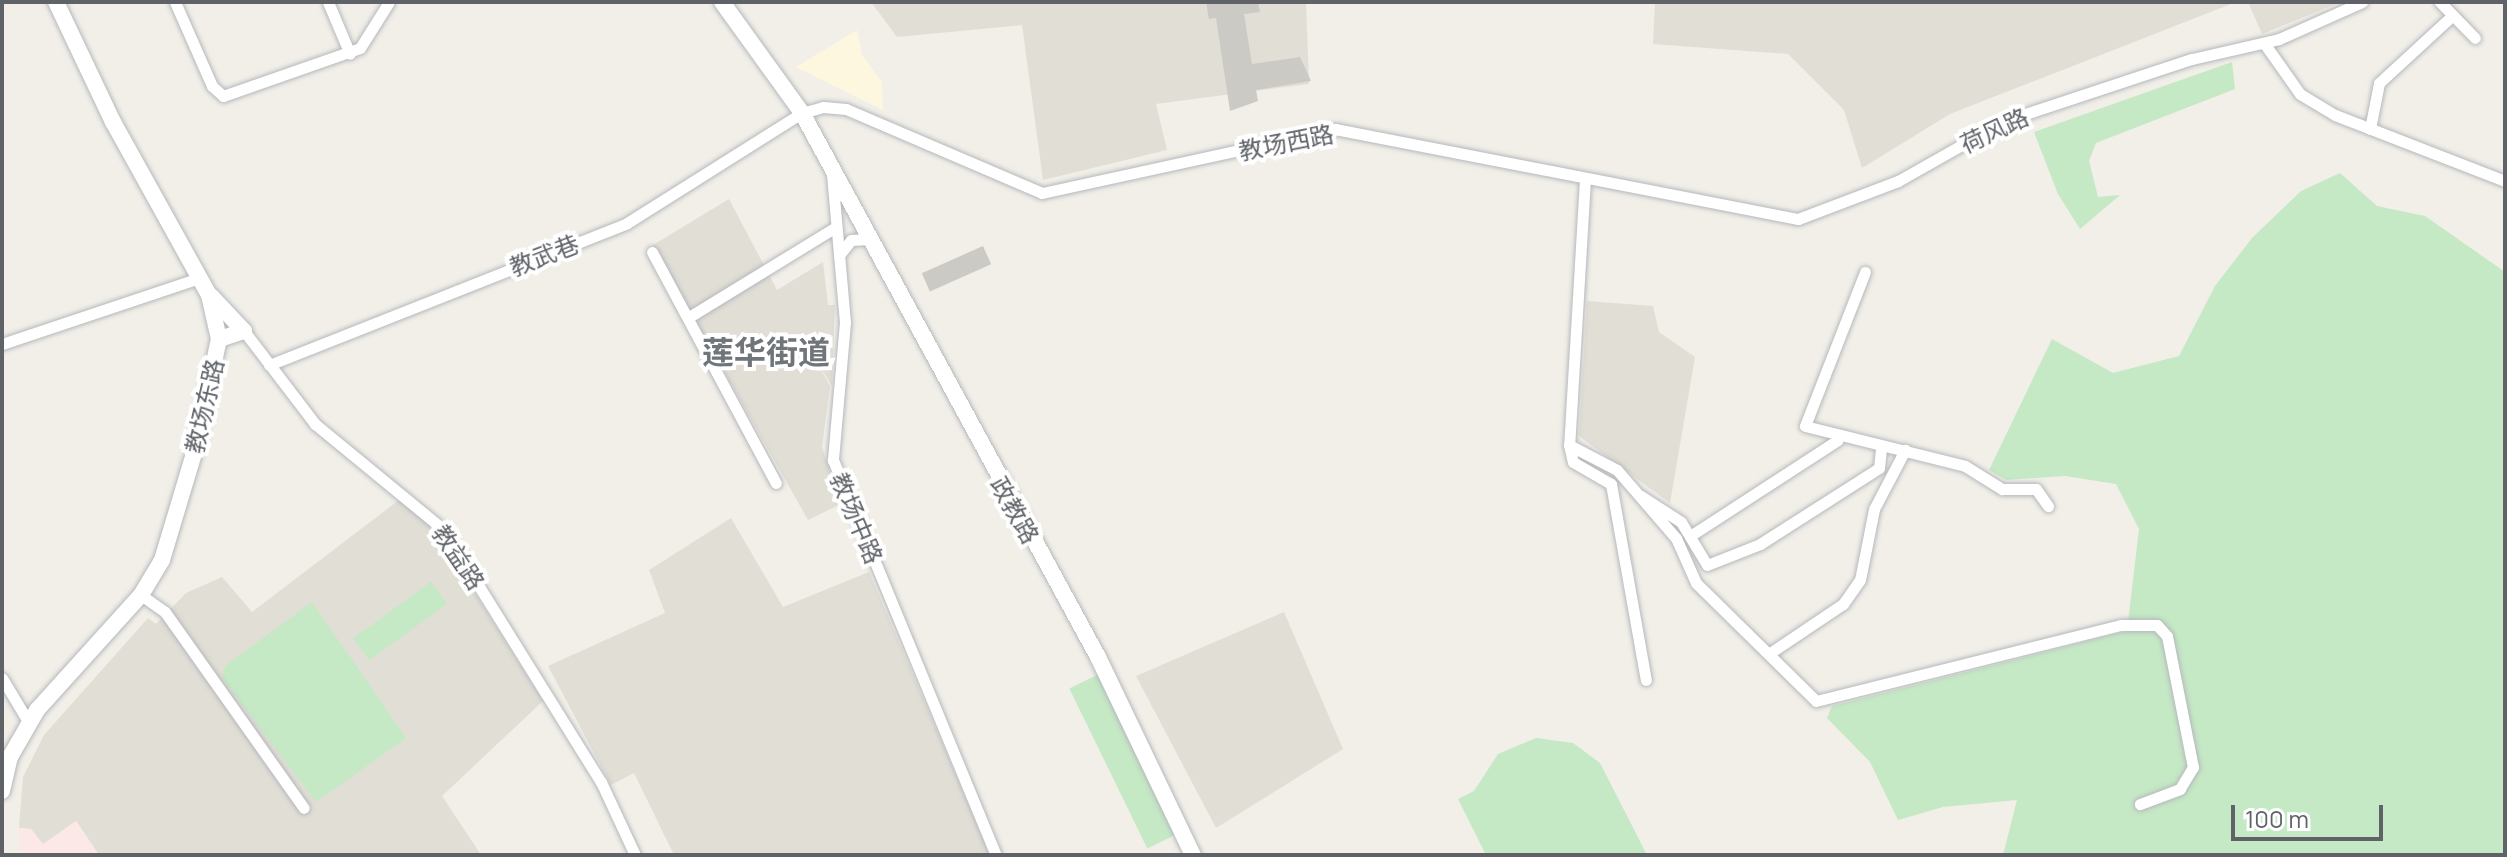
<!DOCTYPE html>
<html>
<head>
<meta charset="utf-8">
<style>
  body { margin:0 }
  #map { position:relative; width:2507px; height:857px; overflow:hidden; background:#f1efe8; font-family:Manrope,"Noto Sans SC",sans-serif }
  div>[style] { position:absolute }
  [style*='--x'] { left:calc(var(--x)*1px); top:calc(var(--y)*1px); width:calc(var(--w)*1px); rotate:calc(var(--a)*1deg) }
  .commercial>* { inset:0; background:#fef7e0 }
  .education>* { inset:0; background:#e1ded6 }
  .medical>* { inset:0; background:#fce8e6 }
  .green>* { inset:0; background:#c5e8c5; transform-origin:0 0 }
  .building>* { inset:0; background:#cccac5; transform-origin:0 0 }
  .roads { filter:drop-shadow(0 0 2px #b5b8bc) drop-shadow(0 0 2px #b5b8bc) }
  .street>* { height:11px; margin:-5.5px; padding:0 5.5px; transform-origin:5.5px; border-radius:5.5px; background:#fff }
  .secondary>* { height:16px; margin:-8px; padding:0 8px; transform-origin:8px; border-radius:8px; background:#fff }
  span { translate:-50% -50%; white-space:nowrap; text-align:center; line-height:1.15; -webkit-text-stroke:8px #fff; paint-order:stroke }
  .street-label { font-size:24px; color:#5f6368 }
  .district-label { font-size:32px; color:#70757a; font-weight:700 }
  .frame { position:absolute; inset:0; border:4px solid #5f6368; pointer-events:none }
  .scale { position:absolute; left:2231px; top:805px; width:152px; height:36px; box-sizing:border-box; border:4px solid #5f6368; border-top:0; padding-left:10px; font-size:24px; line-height:28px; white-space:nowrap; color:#5f6368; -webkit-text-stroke:6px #fff; paint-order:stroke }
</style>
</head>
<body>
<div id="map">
  <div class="commercial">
    <i style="clip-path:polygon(857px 30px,862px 55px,882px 82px,883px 110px,796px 67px)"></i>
  </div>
  <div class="education">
    <i style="clip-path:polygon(871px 2px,1306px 2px,1309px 84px,1156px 104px,1167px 150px,1043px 180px,1022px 25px,897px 37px)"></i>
    <i style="clip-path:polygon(1655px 2px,2236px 2px,1950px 114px,1862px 168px,1844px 110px,1788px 54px,1653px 44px)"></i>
    <i style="clip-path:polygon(2248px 2px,2341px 2px,2262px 34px)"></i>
    <i style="clip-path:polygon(729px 199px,777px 290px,823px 262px,828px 305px,835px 305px,832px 386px,818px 364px,830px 386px,822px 447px,841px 504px,808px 520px,653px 245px)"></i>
    <i style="clip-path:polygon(1587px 301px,1653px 306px,1659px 332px,1695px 357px,1670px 503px,1579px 436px)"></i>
    <i style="clip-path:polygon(399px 500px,434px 529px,543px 701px,442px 796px,481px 855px,99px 855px,76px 821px,43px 845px,31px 829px,19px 828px,23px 777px,44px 735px,148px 618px,156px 624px,186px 593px,222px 577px,252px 612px)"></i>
    <i style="clip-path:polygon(731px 518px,783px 607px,869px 572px,990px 855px,674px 855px,634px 773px,611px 785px,548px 666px,665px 613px,649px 570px)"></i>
    <i style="clip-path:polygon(1284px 612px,1343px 749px,1216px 828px,1136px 676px)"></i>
  </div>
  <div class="medical">
    <i style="clip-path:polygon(76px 821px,99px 855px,20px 855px,19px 828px,31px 829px,43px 844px)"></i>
  </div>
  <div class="green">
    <i style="clip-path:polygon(2232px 62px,2235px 89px,2096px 143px,2089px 161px,2098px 197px,2120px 195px,2080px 229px,2058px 194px,2034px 132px)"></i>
    <i style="clip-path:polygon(2340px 173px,2377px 206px,2425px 216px,2505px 272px,2505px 855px,2003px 855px,2017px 800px,1943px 807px,1898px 820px,1870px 762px,1827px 718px,1832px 706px,2127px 631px,2139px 529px,2116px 484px,2065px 476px,2006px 480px,1989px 470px,2052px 339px,2113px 373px,2179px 356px,2215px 286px,2252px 238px,2301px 191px)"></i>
    <i style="left:431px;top:582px;width:27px;height:96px;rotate:54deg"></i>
    <i style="clip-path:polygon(312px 602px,406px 738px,316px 802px,222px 678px,225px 666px)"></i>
    <i style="left:1099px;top:674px;width:178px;height:33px;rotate:64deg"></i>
    <i style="clip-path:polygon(1536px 738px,1573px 743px,1600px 763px,1647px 855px,1486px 855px,1458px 799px,1474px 791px,1498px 754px)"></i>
  </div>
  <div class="building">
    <i style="clip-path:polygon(1206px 2px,1258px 2px,1260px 12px,1244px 14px,1252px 64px,1300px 57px,1311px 81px,1256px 90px,1258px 101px,1230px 111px,1216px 18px,1209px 19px)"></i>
    <i style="left:983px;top:246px;width:20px;height:67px;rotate:66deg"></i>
  </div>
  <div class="roads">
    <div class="street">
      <i style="--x:175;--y:2;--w:92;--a:66.2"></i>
      <i style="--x:212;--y:86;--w:15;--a:42"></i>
      <i style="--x:223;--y:96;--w:145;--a:-19.3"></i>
      <i style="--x:360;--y:48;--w:54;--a:-57.8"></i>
      <i style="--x:328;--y:2;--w:56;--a:67.1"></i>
      <i style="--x:2440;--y:2;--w:50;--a:45.8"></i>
      <i style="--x:2264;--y:43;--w:62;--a:54.8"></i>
      <i style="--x:2300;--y:94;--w:41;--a:31"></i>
      <i style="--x:2335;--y:115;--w:182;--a:21.2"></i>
      <i style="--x:2370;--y:129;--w:47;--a:-78.9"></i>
      <i style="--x:2379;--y:83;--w:100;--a:-42.6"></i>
      <i style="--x:832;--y:174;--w:149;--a:85"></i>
      <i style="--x:845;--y:322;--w:139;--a:95"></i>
      <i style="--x:833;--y:460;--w:427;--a:67.6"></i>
      <i style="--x:1585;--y:179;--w:266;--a:93.4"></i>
      <i style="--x:1569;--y:445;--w:17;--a:77"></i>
      <i style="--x:1573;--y:462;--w:44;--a:30.1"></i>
      <i style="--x:1611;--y:484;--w:199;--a:79.9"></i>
      <i style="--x:652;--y:252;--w:262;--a:61.8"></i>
      <i style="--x:839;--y:255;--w:19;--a:-51"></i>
      <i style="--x:851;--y:240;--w:19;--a:-3"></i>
      <i style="--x:1865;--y:272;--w:165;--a:111.3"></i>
      <i style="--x:1805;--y:426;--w:165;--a:14"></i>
      <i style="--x:1965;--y:466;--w:44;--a:31.9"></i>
      <i style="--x:2002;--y:489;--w:34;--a:0"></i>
      <i style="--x:2036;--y:489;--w:21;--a:55"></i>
      <i style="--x:689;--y:317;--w:172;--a:-31.5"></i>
      <i style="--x:244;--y:331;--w:117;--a:52.6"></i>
      <i style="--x:315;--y:424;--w:167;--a:39.4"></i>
      <i style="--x:444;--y:530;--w:297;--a:58.1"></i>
      <i style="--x:601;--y:782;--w:81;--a:65"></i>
      <i style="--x:2;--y:344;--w:208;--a:-18.5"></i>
      <i style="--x:269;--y:365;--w:385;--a:-21.6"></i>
      <i style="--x:627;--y:223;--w:207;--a:-32.2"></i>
      <i style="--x:802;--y:113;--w:22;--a:-16"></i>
      <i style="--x:823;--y:107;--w:23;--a:5"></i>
      <i style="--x:846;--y:109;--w:213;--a:23.2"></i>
      <i style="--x:1042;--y:193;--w:300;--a:-12.3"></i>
      <i style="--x:1335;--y:129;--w:472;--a:11"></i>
      <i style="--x:1798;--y:219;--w:107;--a:-20.8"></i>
      <i style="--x:1898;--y:181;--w:122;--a:-29.5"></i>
      <i style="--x:2004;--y:121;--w:198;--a:-18.3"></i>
      <i style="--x:2192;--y:59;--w:89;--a:-12.9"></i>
      <i style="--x:2279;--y:39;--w:91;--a:-24"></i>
      <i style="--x:1569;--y:445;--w:54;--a:27.5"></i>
      <i style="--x:1617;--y:470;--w:90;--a:49.1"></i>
      <i style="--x:1676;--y:538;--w:49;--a:66"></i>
      <i style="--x:1696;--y:583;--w:168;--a:44.5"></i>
      <i style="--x:1816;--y:701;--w:314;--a:-14"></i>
      <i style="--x:2121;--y:625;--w:36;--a:0"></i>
      <i style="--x:2157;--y:625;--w:15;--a:48"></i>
      <i style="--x:2167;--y:636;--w:134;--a:78.8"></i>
      <i style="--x:2193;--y:767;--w:26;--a:121"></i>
      <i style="--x:2180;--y:789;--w:43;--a:159.4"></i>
      <i style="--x:1641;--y:496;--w:48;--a:33"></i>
      <i style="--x:1681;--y:522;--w:50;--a:58.8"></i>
      <i style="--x:1707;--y:565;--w:57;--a:-21.6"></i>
      <i style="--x:1760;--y:544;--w:141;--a:-32.6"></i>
      <i style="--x:1879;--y:468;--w:19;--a:-84"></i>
      <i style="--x:1690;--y:536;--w:176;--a:-33"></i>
      <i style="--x:141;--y:595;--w:29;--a:35"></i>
      <i style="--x:165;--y:612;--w:240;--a:54.7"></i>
      <i style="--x:1770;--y:653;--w:88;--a:-33.9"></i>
      <i style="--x:1843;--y:604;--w:29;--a:-55"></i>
      <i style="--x:1860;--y:580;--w:72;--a:-78.8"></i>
      <i style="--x:1874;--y:509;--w:67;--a:-62.3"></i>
      <i style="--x:2;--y:678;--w:52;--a:59"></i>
    </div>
    <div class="secondary">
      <i style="--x:722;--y:2;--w:137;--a:54.2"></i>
      <i style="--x:802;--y:113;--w:619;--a:61.45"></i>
      <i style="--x:1098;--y:657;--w:220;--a:64.4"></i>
      <i style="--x:211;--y:296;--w:48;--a:46.7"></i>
      <i style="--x:244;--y:331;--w:26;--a:162"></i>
      <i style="--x:2;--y:791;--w:35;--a:-77"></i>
      <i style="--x:10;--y:757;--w:54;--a:-60.1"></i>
      <i style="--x:37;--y:710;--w:155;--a:-47.9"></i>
      <i style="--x:141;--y:595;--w:41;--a:-59"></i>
      <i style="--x:162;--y:560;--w:118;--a:-73.3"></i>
      <i style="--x:196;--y:447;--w:110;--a:-78"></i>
      <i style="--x:219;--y:339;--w:45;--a:-102.8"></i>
      <i style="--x:209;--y:295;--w:198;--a:-119"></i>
      <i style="--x:113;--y:122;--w:133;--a:-115.4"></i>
    </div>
  </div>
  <div class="street-label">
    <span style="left:1994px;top:130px;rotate:-25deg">荷风路</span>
    <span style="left:1286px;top:142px;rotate:-11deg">教场西路</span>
    <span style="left:544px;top:255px;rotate:-21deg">教武巷</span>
    <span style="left:204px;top:406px;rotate:-77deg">教场东路</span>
    <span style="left:1015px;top:510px;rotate:60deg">政教路</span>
    <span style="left:857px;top:518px;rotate:67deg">教场中路</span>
    <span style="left:459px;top:557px;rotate:56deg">教益路</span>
  </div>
  <div class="district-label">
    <span style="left:766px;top:352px">莲华街道</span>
  </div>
  <div class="frame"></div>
  <div class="scale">100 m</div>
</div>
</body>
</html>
